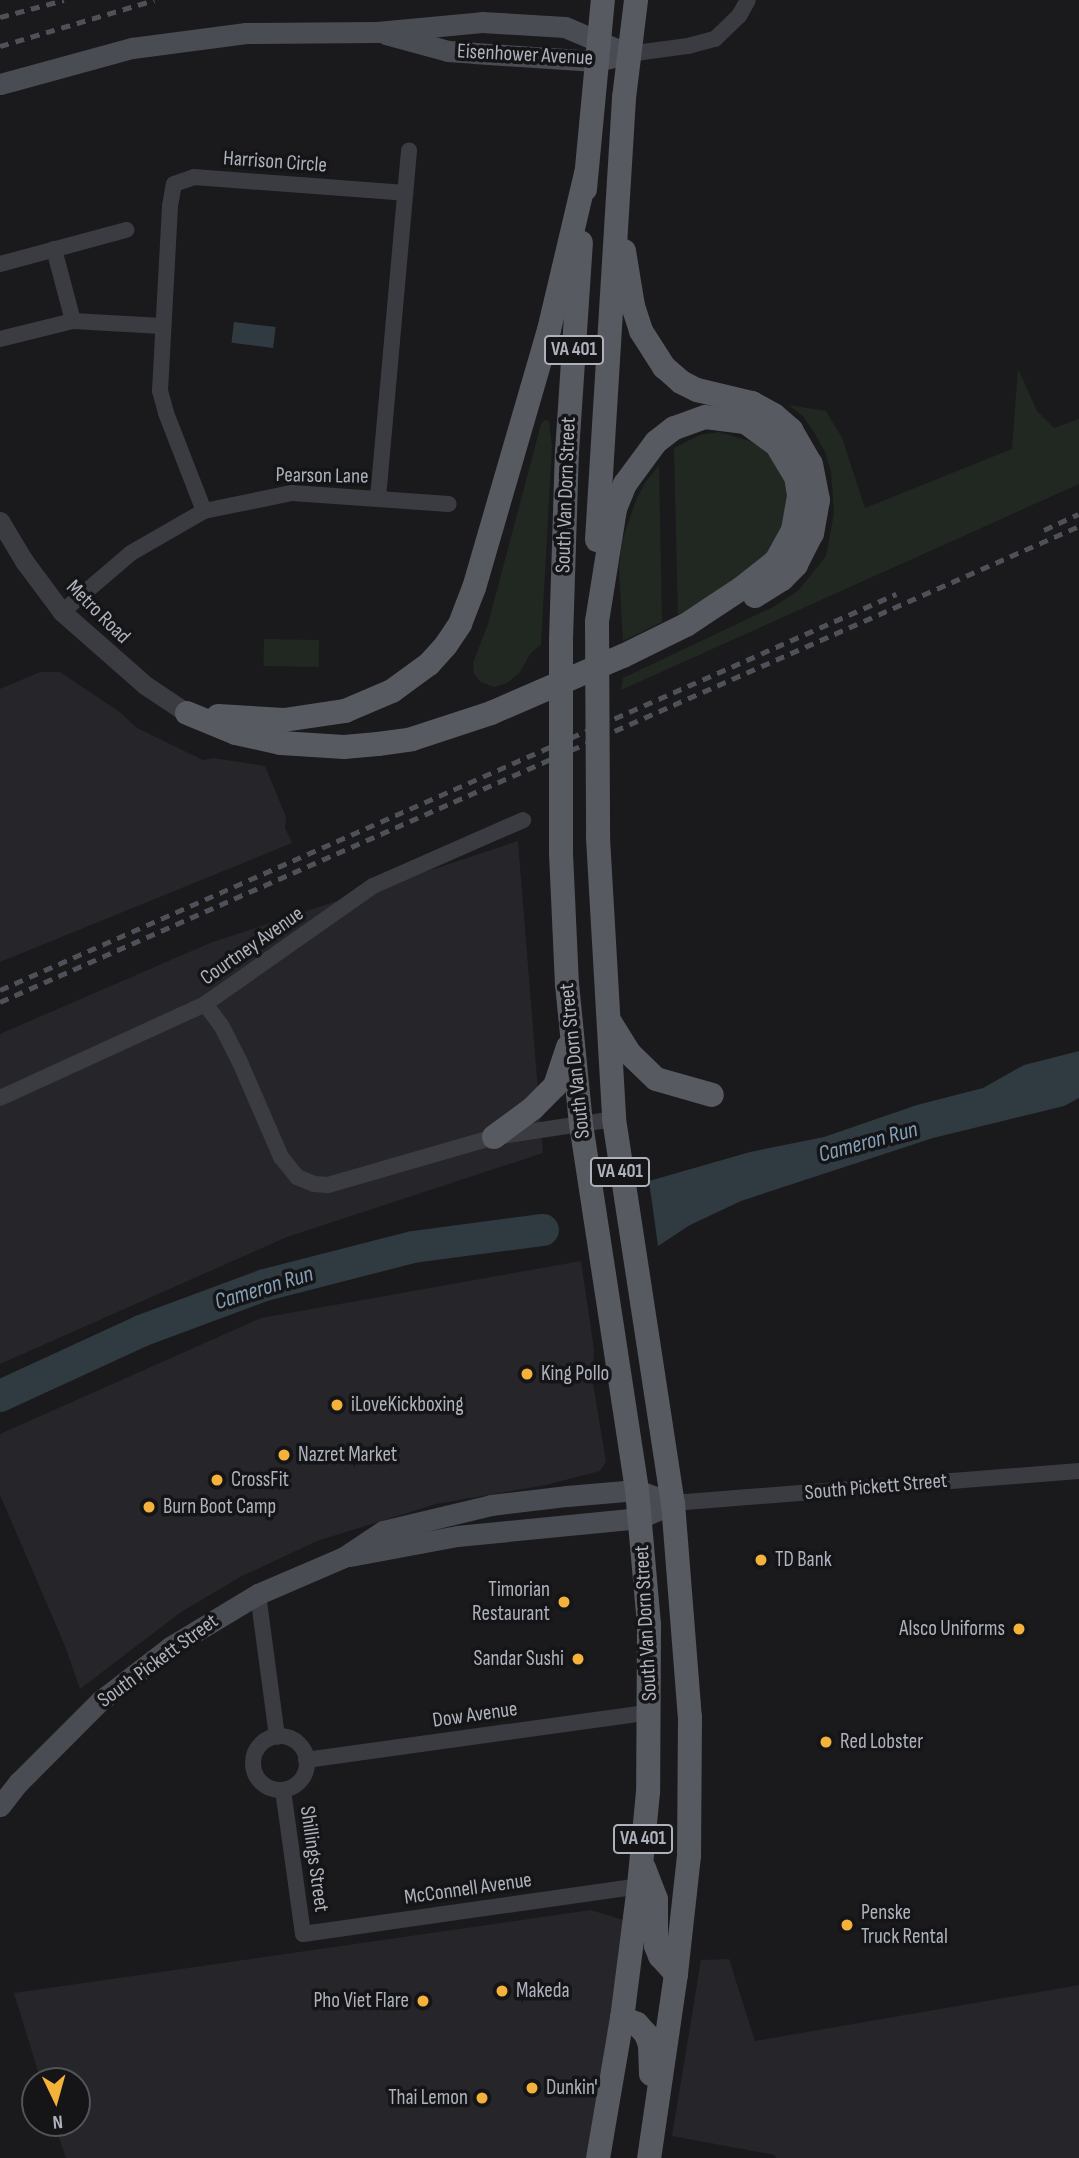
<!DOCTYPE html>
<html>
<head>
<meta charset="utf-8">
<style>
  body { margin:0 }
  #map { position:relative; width:1079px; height:2158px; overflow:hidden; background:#1a1a1d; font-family:"Sofia Sans Condensed",sans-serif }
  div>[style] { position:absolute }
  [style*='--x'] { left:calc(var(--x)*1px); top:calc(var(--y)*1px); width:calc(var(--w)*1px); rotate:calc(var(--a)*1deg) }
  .built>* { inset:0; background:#26262a }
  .green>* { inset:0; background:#202821; transform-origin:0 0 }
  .water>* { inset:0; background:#303a41; transform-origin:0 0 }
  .river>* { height:32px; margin:-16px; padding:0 16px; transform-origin:16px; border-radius:16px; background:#303a41 }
  .minor>* { height:16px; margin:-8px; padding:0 8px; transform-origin:8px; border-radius:8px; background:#3b3c42 }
  .minor>.ring { margin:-8px; padding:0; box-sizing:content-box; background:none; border:16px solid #3b3c42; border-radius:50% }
  .tertiary>* { height:19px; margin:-9.5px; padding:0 9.5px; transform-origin:9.5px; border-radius:9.5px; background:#3b3c42 }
  .secondary>* { height:21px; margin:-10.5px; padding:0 10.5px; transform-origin:10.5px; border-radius:10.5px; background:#494c52 }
  .primary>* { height:24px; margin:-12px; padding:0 12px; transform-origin:12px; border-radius:12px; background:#575a61 }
  .rail>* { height:5px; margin-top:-2.5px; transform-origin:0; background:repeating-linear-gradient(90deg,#4e5157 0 9px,transparent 0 16px) }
  .primary-bridge>* { height:24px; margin:-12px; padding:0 12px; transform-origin:12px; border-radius:12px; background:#575a61 }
  .dots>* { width:19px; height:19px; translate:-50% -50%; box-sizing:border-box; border:4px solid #151518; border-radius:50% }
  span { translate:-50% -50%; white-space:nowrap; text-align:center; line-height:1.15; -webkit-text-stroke:7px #151518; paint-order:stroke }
  .shield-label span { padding:2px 5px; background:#151518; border:2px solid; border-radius:5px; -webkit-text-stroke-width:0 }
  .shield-label { font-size:19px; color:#adb2bc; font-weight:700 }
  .street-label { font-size:21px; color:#adb2bc }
  .poi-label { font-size:21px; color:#adb2bc }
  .left { translate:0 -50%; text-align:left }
  .right { translate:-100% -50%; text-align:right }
  .water-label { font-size:23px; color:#84a0b7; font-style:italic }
  .north { position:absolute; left:21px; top:2067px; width:70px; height:70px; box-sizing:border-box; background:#151518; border:2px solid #52545a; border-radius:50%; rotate:175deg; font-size:19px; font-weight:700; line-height:28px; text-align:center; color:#adb2bc }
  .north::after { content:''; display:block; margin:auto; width:24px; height:32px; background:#f4b23b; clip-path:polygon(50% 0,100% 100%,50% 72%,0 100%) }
</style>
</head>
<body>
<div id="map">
  <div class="built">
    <i style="clip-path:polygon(40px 672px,60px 672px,121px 713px,137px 728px,203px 760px,213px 758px,265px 766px,286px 817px,285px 828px,292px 843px,0 962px,0 689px)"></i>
    <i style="clip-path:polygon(518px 841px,543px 1153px,287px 1237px,0 1364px,0 1034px,210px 943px)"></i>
    <i style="clip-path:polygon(581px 1261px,594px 1349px,593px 1384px,606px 1461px,600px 1471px,546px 1485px,436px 1504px,317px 1541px,242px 1576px,181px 1612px,80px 1689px,65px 1646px,0 1495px,0 1434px,261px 1318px)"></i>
    <i style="clip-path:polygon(591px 1910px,623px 1920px,616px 1984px,586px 2158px,66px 2158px,54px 2123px,77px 2123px,77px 2081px,41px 2081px,14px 1993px)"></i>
    <i style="clip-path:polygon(729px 1959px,755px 2041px,1079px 1985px,1079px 2158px,776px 2158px,775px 2155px,672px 2136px,701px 1960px)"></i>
  </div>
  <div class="green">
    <i style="clip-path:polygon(1018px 369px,1037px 411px,1054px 428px,1079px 419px,1079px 484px,621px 690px,623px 678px,775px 606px,799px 590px,826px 556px,834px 513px,831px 472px,825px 452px,815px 434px,803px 416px,789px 405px,826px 411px,842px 438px,865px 508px,1012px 449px)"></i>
    <i style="clip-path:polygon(545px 420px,549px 421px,552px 447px,541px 644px,530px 654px,520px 672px,507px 683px,494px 687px,481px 682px,474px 674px,473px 663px,488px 624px,541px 424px)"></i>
    <i style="clip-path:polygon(719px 432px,753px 442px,769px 453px,787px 483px,787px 515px,773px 549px,719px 591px,678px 615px,674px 448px,700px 435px)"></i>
    <i style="clip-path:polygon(659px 466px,662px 622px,623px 641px,619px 568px,622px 541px,636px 500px,646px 481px)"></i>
    <i style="left:264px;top:639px;width:55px;height:27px;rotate:1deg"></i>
  </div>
  <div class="water">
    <i style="left:234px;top:322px;width:42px;height:21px;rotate:7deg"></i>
    <i style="clip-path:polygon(1079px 1051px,1079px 1098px,1064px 1106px,933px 1138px,741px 1201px,690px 1225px,658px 1246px,649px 1181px,750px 1152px,824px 1137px,917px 1105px,983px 1088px,1024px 1065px)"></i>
  </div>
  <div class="river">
    <i style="--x:0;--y:1396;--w:155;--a:-24.7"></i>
    <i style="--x:141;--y:1331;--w:132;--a:-20.4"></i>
    <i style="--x:265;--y:1285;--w:153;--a:-14.4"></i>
    <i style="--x:413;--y:1247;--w:131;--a:-7.5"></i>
  </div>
  <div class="minor">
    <i style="--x:628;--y:54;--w:61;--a:-7.6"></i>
    <i style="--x:688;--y:46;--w:28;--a:-15"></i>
    <i style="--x:715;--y:39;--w:33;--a:-44"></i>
    <i style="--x:739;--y:16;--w:18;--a:-61"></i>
    <i style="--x:54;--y:249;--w:74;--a:75.2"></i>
    <i style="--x:0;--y:264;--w:131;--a:-15.1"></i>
    <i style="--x:0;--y:339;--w:75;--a:-13.9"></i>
    <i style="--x:73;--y:321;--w:89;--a:3.2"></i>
    <i style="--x:378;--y:498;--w:349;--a:-84.9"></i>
    <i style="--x:204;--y:511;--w:105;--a:-111.2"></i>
    <i style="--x:166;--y:413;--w:23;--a:-105"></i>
    <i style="--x:160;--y:391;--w:185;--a:-86.9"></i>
    <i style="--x:170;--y:206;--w:22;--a:-80"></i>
    <i style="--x:174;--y:184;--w:21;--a:-19"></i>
    <i style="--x:194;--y:177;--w:212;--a:4.3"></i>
    <i style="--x:62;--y:612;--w:91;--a:-40.5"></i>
    <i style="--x:131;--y:553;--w:84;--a:-29.9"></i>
    <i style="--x:204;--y:511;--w:90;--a:-11.6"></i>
    <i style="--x:292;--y:493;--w:157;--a:4"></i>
    <i style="--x:205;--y:1004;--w:26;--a:53"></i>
    <i style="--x:221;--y:1025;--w:39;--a:63"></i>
    <i style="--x:239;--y:1060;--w:106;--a:66.6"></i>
    <i style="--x:281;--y:1157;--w:26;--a:51"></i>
    <i style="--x:297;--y:1177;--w:18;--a:22"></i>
    <i style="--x:314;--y:1184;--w:14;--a:4"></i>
    <i style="--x:328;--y:1185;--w:173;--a:-16.1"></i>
    <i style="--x:494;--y:1137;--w:121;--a:-8.5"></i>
    <i style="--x:0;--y:1098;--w:226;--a:-24.6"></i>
    <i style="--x:205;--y:1004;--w:205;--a:-35.1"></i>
    <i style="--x:373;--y:886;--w:164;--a:-23.7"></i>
    <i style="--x:673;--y:1503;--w:407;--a:-4.5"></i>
    <i style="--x:258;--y:1594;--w:144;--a:82.4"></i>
    <i class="ring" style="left:253px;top:1736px;width:38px;height:38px"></i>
    <i style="--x:306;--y:1760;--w:347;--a:-7.9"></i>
    <i style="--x:283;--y:1790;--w:145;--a:82.1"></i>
    <i style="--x:303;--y:1934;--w:339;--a:-8.1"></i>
  </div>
  <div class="tertiary">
    <i style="--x:0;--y:521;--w:47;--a:59"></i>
    <i style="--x:24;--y:561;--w:64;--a:53.3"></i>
    <i style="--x:62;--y:612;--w:111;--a:41.3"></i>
    <i style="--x:145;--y:685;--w:50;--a:33.7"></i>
  </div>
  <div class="secondary">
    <i style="--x:386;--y:34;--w:64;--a:15.3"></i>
    <i style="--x:448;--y:51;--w:26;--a:4"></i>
    <i style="--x:474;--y:53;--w:122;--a:3.8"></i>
    <i style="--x:596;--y:61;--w:17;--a:-13"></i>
    <i style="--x:0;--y:84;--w:137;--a:-15.3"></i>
    <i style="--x:132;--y:48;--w:115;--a:-7.5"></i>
    <i style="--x:246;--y:33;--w:131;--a:-0.4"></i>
    <i style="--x:377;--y:32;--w:105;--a:-5.4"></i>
    <i style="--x:482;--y:22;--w:83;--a:3.4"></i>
    <i style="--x:565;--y:27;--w:69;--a:23.2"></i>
    <i style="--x:350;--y:1556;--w:109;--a:-10.6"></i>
    <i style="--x:457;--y:1536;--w:184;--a:-5.6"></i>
    <i style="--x:640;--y:1518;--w:36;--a:-24"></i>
    <i style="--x:0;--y:1806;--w:31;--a:-52"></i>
    <i style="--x:19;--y:1782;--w:115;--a:-45"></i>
    <i style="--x:100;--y:1701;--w:88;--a:-37.6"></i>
    <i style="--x:170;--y:1647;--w:103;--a:-31.1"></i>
    <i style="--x:258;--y:1594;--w:94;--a:-23.3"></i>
    <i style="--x:344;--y:1557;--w:47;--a:-33.7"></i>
    <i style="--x:383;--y:1531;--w:111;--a:-13.5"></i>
    <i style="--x:491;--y:1505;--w:77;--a:-6.8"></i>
    <i style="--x:567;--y:1496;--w:70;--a:-4.9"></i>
    <i style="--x:637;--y:1490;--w:38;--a:20"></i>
  </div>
  <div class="primary">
    <i style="--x:585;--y:189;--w:190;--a:-84.6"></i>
    <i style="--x:624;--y:251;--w:56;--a:80.7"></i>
    <i style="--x:633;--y:306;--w:26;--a:72"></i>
    <i style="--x:641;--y:331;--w:43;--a:57.4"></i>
    <i style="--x:664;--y:367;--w:23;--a:41"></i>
    <i style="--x:681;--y:382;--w:18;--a:27"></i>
    <i style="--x:697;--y:390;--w:57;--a:13.3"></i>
    <i style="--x:752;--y:403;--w:25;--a:29"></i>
    <i style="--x:774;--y:415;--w:23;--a:41"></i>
    <i style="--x:791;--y:430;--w:39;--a:60"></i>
    <i style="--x:811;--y:464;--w:37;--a:79"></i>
    <i style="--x:818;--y:500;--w:34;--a:100"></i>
    <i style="--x:812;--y:533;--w:36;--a:117"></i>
    <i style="--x:796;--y:565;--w:20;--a:135"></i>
    <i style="--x:782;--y:579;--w:32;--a:148"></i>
    <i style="--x:597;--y:540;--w:443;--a:-86.5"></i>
    <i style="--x:624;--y:98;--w:99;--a:-83"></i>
    <i style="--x:561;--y:640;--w:188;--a:-88.2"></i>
    <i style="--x:567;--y:452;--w:210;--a:-86.2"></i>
    <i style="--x:187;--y:713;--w:53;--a:22.2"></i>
    <i style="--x:236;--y:733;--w:46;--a:12.5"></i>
    <i style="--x:281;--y:743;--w:63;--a:3.6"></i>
    <i style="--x:344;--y:747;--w:34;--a:-5"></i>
    <i style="--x:378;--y:744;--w:34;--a:-8"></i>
    <i style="--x:412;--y:739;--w:83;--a:-18.2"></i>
    <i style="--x:491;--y:713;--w:144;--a:-23.4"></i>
    <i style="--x:623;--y:656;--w:70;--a:-26.2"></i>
    <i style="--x:686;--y:625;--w:67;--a:-33.5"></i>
    <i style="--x:742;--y:588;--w:43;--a:-38.5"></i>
    <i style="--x:776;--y:561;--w:35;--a:-61"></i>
    <i style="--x:793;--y:530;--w:36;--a:-80"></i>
    <i style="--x:799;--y:495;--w:18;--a:-99"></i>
    <i style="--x:796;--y:477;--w:37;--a:-121"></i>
    <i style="--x:777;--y:445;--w:39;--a:-144"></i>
    <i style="--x:745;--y:422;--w:40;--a:-172.9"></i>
    <i style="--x:705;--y:417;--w:33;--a:160"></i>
    <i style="--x:674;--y:428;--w:23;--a:142"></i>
    <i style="--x:656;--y:442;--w:52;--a:126.4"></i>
    <i style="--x:625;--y:484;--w:27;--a:112"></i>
    <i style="--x:615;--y:509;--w:114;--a:99.1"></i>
    <i style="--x:218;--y:716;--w:66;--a:3.5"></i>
    <i style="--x:284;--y:720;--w:62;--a:-8.4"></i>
    <i style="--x:345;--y:711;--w:51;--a:-23.1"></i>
    <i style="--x:392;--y:691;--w:46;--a:-36.1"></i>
    <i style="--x:429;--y:664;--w:25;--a:-48"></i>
    <i style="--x:446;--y:645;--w:25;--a:-56"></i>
    <i style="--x:460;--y:624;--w:39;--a:-69"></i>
    <i style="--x:474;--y:588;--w:269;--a:-73.8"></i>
    <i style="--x:549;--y:330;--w:161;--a:-76.7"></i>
    <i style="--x:598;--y:838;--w:281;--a:86.7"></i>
    <i style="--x:614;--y:1119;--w:389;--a:81.3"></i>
    <i style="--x:673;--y:1503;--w:215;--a:85.5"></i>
    <i style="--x:690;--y:1717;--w:139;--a:90.4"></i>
    <i style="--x:689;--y:1856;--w:119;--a:96.3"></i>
    <i style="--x:676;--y:1974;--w:186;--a:98.3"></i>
    <i style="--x:561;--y:853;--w:131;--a:87.4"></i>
    <i style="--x:567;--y:984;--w:141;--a:84.3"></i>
    <i style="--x:581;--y:1124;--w:370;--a:81.3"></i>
    <i style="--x:637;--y:1490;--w:136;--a:84.9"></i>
    <i style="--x:649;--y:1625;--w:167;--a:90.3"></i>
    <i style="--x:648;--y:1792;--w:94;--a:95.5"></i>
    <i style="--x:639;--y:1886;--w:133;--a:97.3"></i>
    <i style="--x:622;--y:2018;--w:142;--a:99.7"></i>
    <i style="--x:610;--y:1022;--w:36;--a:58"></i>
    <i style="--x:629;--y:1053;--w:37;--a:44"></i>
    <i style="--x:656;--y:1079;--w:58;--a:15.9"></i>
    <i style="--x:494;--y:1137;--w:49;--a:-36.6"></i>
    <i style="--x:533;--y:1108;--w:31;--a:-45"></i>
    <i style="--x:555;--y:1086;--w:41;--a:-71.6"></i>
    <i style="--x:644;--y:1868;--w:33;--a:69"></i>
    <i style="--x:656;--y:1899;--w:47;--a:90"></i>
    <i style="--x:656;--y:1946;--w:11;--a:68"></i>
    <i style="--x:660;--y:1956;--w:24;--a:48"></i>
    <i style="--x:622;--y:2018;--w:16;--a:22"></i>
    <i style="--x:637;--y:2024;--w:13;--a:48"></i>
    <i style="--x:646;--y:2034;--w:12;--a:70"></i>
    <i style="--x:650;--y:2045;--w:29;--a:88"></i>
  </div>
  <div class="rail">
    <i style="--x:0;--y:17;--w:66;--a:-14.9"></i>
    <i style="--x:0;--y:46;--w:161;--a:-16.6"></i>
    <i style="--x:1044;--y:530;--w:38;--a:-25"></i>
    <i style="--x:0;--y:990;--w:980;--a:-23.84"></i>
    <i style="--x:0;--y:1002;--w:1179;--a:-23.8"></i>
  </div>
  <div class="primary-bridge">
    <i style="--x:597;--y:622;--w:216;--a:89.7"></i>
    <i style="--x:561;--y:640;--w:213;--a:90"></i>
  </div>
  <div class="dots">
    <i style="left:527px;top:1374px;background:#f4b23b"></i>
    <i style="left:337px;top:1405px;background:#f4b23b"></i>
    <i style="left:284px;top:1455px;background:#f4b23b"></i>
    <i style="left:217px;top:1480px;background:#f4b23b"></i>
    <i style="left:149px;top:1507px;background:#f4b23b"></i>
    <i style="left:761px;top:1560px;background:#f4b23b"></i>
    <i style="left:564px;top:1602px;background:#f4b23b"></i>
    <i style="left:1019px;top:1629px;background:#f4b23b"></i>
    <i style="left:578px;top:1659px;background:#f4b23b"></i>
    <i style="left:826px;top:1742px;background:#f4b23b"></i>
    <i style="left:847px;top:1925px;background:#f4b23b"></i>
    <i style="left:502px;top:1991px;background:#f4b23b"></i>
    <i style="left:423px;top:2001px;background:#f4b23b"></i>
    <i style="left:532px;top:2088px;background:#f4b23b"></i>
    <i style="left:482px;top:2098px;background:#f4b23b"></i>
  </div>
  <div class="shield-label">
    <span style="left:574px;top:350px">VA 401</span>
    <span style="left:620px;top:1172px">VA 401</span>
    <span style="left:643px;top:1839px">VA 401</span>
  </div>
  <div class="street-label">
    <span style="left:525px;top:55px;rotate:3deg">Eisenhower Avenue</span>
    <span style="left:275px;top:162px;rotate:4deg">Harrison Circle</span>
    <span style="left:322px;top:476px;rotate:1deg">Pearson Lane</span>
    <span style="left:566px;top:495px;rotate:-88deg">South Van Dorn Street</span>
    <span style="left:98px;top:612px;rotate:45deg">Metro Road</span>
    <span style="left:252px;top:946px;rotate:-35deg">Courtney Avenue</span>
    <span style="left:575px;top:1061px;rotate:-96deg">South Van Dorn Street</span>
    <span style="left:876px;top:1487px;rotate:-5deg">South Pickett Street</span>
    <span style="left:646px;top:1623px;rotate:-93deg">South Van Dorn Street</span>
    <span style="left:158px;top:1661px;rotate:-36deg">South Pickett Street</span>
    <span style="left:475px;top:1715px;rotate:-8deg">Dow Avenue</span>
    <span style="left:314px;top:1859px;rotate:82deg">Shillings Street</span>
    <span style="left:468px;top:1889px;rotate:-8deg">McConnell Avenue</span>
  </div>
  <div class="poi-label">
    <span class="left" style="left:541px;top:1374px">King Pollo</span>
    <span class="left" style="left:351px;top:1405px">iLoveKickboxing</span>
    <span class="left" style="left:298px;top:1455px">Nazret Market</span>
    <span class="left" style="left:231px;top:1480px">CrossFit</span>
    <span class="left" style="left:163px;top:1507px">Burn Boot Camp</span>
    <span class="left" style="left:775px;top:1560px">TD Bank</span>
    <span class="right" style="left:550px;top:1602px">Timorian<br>Restaurant</span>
    <span class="right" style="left:1005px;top:1629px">Alsco Uniforms</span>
    <span class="right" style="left:564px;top:1659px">Sandar Sushi</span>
    <span class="left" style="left:840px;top:1742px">Red Lobster</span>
    <span class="left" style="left:861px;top:1925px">Penske<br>Truck Rental</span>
    <span class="left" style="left:516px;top:1991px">Makeda</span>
    <span class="right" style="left:409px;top:2001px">Pho Viet Flare</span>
    <span class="left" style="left:546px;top:2088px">Dunkin'</span>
    <span class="right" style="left:468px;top:2098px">Thai Lemon</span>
  </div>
  <div class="water-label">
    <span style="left:868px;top:1142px;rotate:-15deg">Cameron Run</span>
    <span style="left:264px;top:1288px;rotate:-17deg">Cameron Run</span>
  </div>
  <div class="north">N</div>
</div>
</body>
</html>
